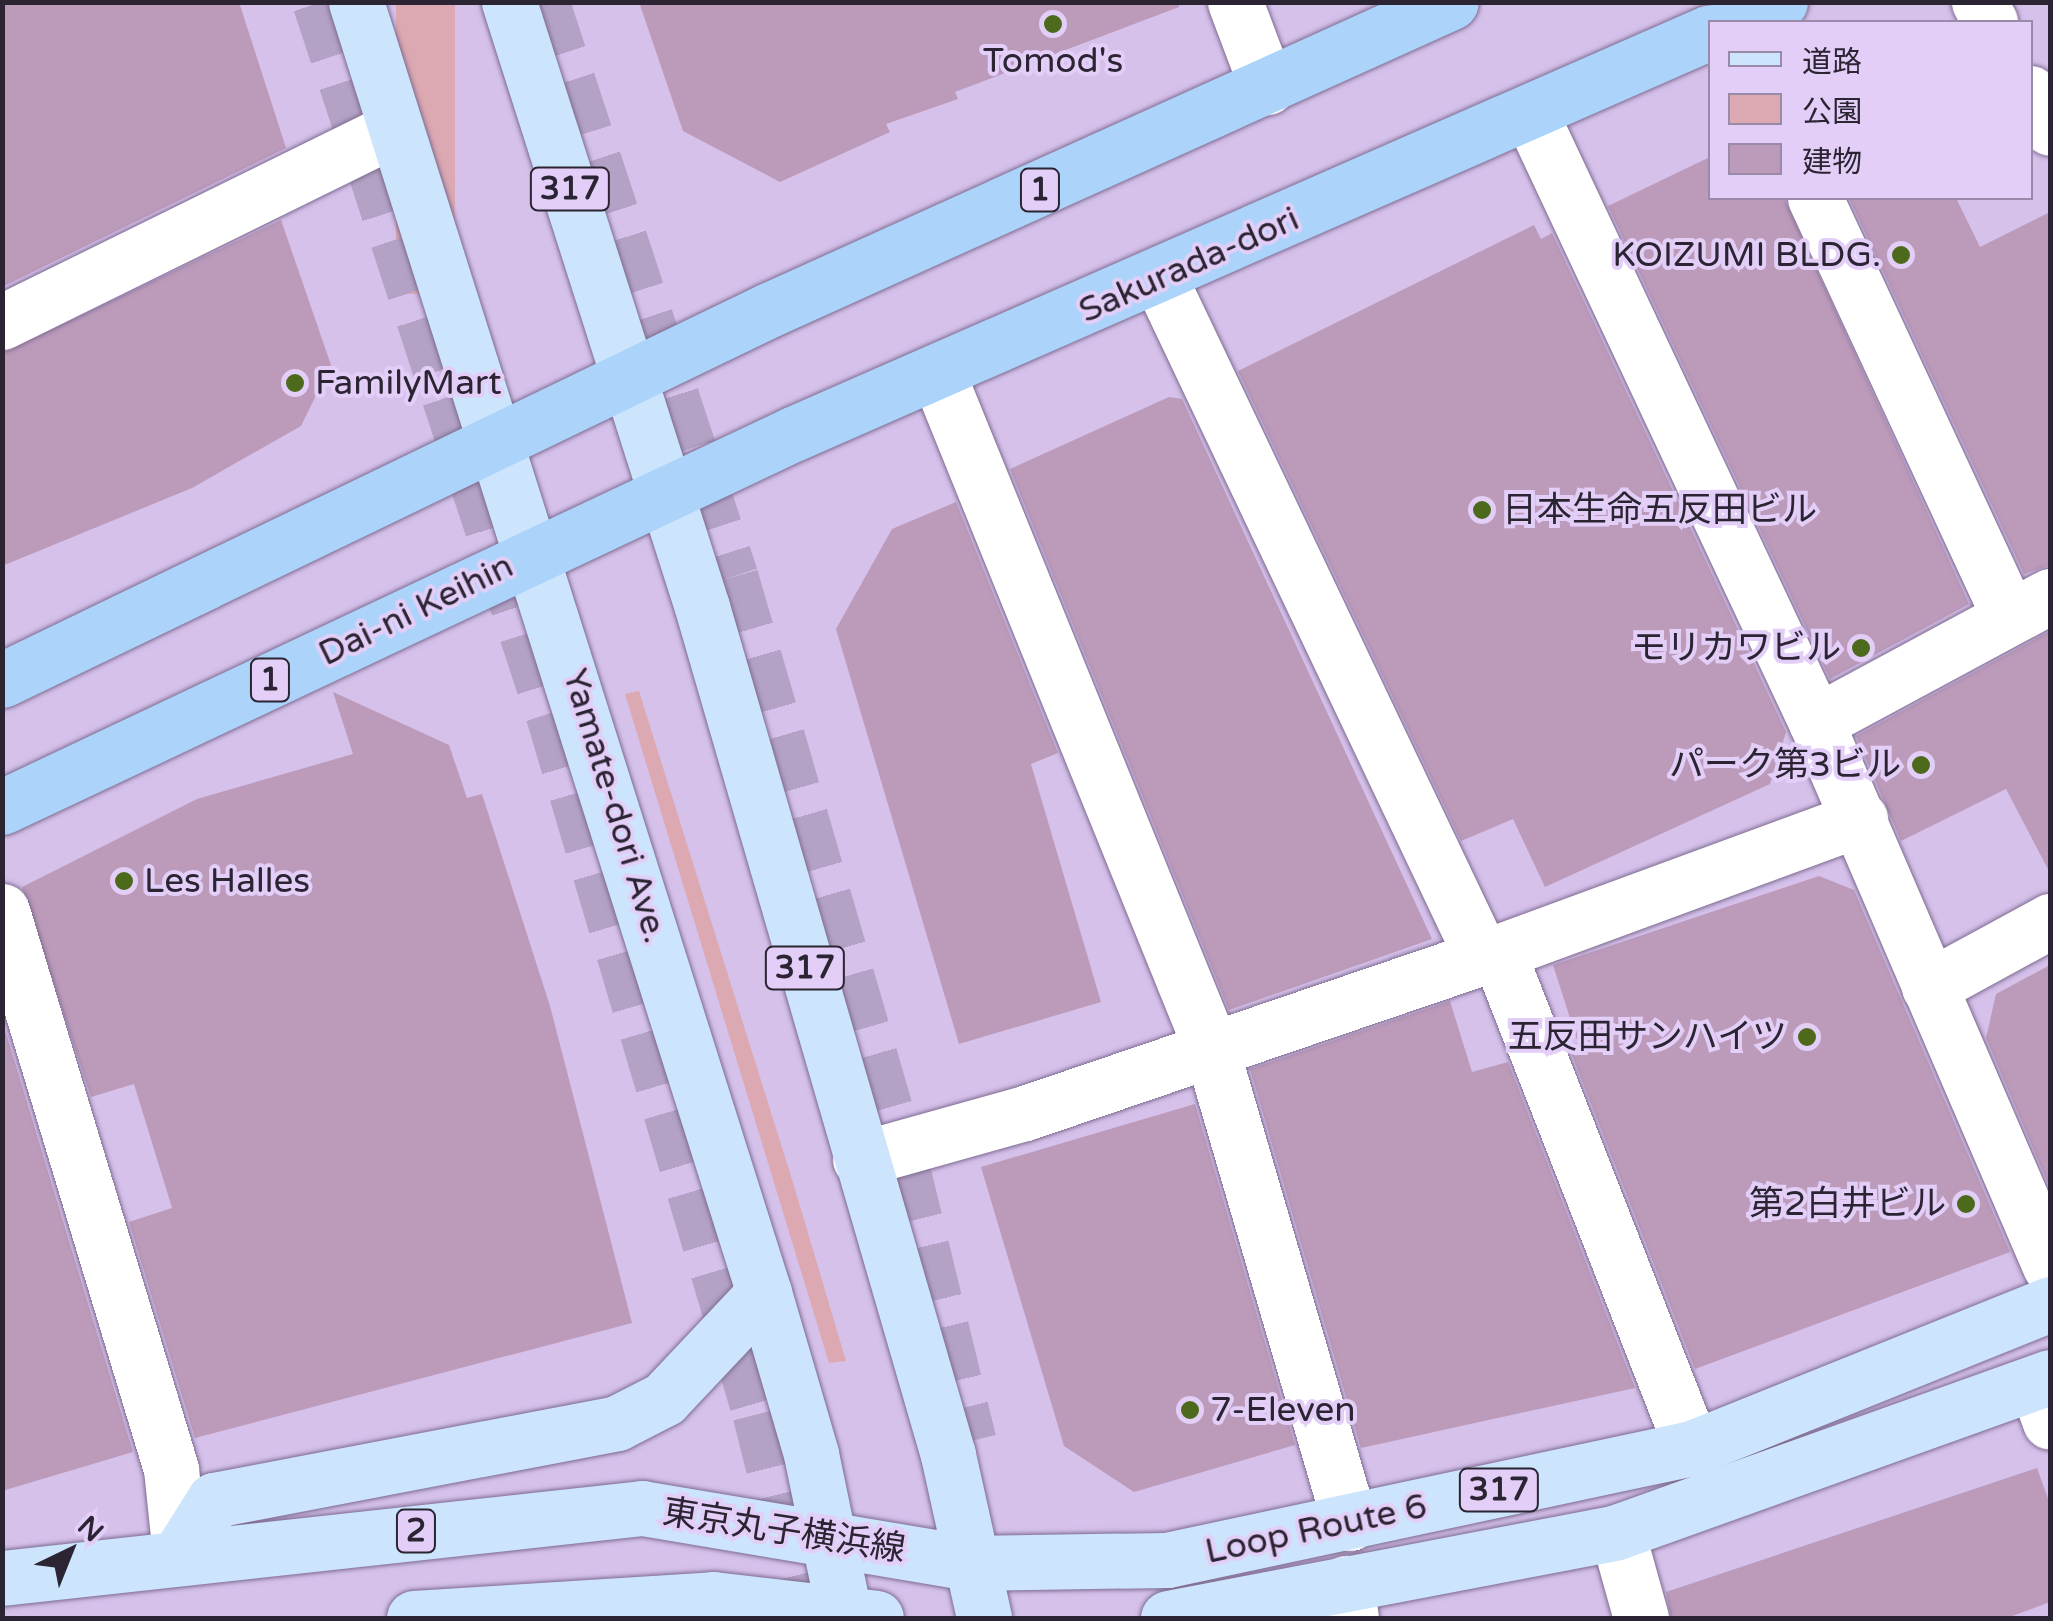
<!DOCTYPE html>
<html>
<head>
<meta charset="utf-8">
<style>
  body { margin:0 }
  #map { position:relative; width:2053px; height:1621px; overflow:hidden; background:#d5c1ea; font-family:"Varela Round","Noto Sans JP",sans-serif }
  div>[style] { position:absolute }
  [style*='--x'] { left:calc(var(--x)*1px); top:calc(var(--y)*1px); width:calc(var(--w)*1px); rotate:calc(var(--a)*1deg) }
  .green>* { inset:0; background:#dca8b1; transform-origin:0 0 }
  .building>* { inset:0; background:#bc9aba }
  .highway-tunnel>* { height:55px; margin-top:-27.5px; transform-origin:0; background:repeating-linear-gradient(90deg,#b3a2c5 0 55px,transparent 0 83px) }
  .roads { filter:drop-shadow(0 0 2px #7e6b90) drop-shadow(0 0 2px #7e6b90) }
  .street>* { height:55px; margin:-27.5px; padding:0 27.5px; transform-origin:27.5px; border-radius:27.5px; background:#fff }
  .primary>* { height:55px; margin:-27.5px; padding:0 27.5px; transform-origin:27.5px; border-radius:27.5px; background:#cde5fc }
  .highway>* { height:55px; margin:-27.5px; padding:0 27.5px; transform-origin:27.5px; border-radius:27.5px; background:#acd4fa }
  .dots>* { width:28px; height:28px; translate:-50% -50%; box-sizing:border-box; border:5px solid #e2cef7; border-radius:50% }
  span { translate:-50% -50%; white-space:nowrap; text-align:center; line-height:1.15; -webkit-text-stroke:8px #e2cef7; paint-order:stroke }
  .shield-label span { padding:2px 8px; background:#e2cef7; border:2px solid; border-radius:8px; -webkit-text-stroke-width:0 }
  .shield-label { font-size:32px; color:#2b2433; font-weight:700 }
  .poi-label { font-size:35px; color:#2b2433 }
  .right { translate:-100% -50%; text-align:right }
  .left { translate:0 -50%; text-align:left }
  .street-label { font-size:35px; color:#2b2433 }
  .frame { position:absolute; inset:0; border:5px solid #2b2433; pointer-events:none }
  .legend { position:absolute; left:1708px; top:20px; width:325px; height:180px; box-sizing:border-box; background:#e2cef7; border:2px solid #998aa9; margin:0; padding:12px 18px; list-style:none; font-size:30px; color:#2b2433 }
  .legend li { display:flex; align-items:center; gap:20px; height:50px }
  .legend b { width:50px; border:2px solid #998aa9 }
  .north { position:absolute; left:20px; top:1501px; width:100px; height:100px; -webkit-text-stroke:8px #e2cef7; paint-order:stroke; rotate:43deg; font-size:28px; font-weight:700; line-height:40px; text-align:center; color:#2b2433 }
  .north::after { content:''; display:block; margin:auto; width:35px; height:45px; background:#2b2433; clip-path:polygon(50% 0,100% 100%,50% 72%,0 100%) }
</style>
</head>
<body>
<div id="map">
  <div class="green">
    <i style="left:396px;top:3px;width:59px;height:291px"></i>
    <i style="clip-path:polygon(639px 691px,794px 1186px,846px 1361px,829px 1363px,625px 694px)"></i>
  </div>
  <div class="building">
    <i style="clip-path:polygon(2px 2px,239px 2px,286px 148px,2px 287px)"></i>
    <i style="clip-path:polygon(639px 2px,1179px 2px,1179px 7px,955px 92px,958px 99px,886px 124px,890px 132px,780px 182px,683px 131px)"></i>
    <i style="clip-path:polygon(1710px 157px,1710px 198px,1784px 198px,1969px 604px,1830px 679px,1608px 206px)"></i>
    <i style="clip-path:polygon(1849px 198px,1956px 198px,1980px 247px,2050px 212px,2050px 565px,2024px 574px)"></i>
    <i style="clip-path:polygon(281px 220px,331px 365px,301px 426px,192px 488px,2px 566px,2px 353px)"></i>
    <i style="clip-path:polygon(1534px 225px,1541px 239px,1552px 233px,1786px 732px,1770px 784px,1545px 887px,1513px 819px,1461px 841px,1238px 371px)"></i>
    <i style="clip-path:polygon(1169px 397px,1182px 399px,1432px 939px,1229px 1010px,1010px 469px)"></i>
    <i style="clip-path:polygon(956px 502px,1058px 753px,1031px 764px,1101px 1002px,959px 1044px,836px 629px,892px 529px)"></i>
    <i style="clip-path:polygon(2050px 631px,2050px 873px,2006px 789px,1901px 841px,1856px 736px)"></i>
    <i style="clip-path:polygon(333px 692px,449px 745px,467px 798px,482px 794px,550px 1006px,632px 1323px,195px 1438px,129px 1222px,172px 1208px,134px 1084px,91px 1097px,22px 887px,197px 799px,353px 754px)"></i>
    <i style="clip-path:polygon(1819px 876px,1854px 890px,2010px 1252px,1695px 1369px,1568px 1045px,1578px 1043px,1553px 965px)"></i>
    <i style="clip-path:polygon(2050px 965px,2050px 1188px,1986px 1038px,1996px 994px)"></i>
    <i style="clip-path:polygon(1450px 1001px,1472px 1072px,1508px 1062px,1635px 1388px,1361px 1448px,1250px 1069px)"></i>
    <i style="clip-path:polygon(2px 1020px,133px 1452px,2px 1491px)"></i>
    <i style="clip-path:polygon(1195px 1104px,1295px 1445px,1134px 1492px,1064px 1446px,981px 1167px)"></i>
    <i style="clip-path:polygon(2037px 1468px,2050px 1504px,2050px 1602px,2007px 1618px,1671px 1618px,1666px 1592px)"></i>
  </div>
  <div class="highway-tunnel">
    <i style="--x:320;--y:2;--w:748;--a:71.86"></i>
    <i style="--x:553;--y:713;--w:730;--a:73.53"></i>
    <i style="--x:760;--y:1413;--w:211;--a:76"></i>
    <i style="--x:542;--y:2;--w:605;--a:71.8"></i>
    <i style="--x:731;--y:577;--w:613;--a:73.81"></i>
    <i style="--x:902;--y:1166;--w:283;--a:76.3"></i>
  </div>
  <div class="roads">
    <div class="street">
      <i style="--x:1235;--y:2;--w:91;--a:69.4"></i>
      <i style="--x:1979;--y:2;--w:23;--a:61"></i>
      <i style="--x:2030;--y:93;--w:40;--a:60.3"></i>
      <i style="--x:1531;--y:115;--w:671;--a:64.85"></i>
      <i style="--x:1816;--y:722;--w:592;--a:66.73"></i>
      <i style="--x:1815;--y:198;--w:461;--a:65.1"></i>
      <i style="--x:1159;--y:277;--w:753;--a:64.59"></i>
      <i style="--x:2;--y:322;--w:436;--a:-26.2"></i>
      <i style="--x:939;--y:377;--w:724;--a:67.93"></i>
      <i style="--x:1211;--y:1048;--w:495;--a:73.7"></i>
      <i style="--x:1816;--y:722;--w:266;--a:-28.3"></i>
      <i style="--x:2;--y:911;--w:583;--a:73.15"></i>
      <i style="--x:171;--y:1469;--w:85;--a:84"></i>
      <i style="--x:1498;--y:952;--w:533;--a:68.64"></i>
      <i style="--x:1929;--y:987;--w:138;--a:-28.6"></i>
      <i style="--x:860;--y:1159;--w:171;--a:-15.6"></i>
      <i style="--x:1025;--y:1113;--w:500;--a:-18.8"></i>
      <i style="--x:1498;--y:952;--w:386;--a:-20.2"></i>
      <i style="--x:2036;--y:1383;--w:41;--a:70.3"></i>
      <i style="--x:1617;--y:1532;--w:89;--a:74.4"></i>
      <i style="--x:1346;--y:1583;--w:35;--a:82"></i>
    </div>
    <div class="primary">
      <i style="--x:356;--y:2;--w:1354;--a:72.46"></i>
      <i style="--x:764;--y:1293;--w:168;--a:73.7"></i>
      <i style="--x:811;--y:1454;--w:167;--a:78.3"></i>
      <i style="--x:509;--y:2;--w:635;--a:72.31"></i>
      <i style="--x:702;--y:607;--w:883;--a:73.82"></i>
      <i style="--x:948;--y:1455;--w:167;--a:77.5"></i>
      <i style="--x:180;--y:1554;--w:64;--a:-57.8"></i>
      <i style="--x:214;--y:1500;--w:410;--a:-10.8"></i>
      <i style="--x:617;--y:1423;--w:53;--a:-27.1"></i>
      <i style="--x:664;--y:1399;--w:146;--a:-46.7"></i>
      <i style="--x:2;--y:1578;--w:644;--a:-6.24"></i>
      <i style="--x:642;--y:1508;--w:332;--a:9.5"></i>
      <i style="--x:969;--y:1563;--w:198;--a:-0.9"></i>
      <i style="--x:1167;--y:1560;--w:537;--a:-12.04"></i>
      <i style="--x:1692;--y:1448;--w:386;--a:-21.9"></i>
      <i style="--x:414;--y:1618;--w:300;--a:-3.6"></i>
      <i style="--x:713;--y:1599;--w:164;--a:6.6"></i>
      <i style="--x:1168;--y:1618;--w:457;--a:-10.8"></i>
      <i style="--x:1617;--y:1532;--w:460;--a:-19.7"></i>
    </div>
    <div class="highway">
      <i style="--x:1732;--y:22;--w:52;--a:-22.6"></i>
      <i style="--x:2;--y:680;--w:852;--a:-25.75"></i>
      <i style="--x:769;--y:310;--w:748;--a:-24.3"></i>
      <i style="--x:2;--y:807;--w:875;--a:-25.25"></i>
      <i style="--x:793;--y:434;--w:1001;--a:-23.67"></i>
    </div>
  </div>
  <div class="dots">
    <i style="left:1053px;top:24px;background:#4c691c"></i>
    <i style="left:1901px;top:255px;background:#4c691c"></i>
    <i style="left:295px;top:383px;background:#4c691c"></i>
    <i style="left:1482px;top:510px;background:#4c691c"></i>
    <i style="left:1861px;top:648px;background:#4c691c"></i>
    <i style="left:1921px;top:765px;background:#4c691c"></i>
    <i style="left:124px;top:881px;background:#4c691c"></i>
    <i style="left:1807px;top:1037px;background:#4c691c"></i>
    <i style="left:1966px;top:1204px;background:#4c691c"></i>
    <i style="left:1190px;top:1410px;background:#4c691c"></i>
  </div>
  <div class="shield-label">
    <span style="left:570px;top:189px">317</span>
    <span style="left:1040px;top:190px">1</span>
    <span style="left:270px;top:680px">1</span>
    <span style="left:805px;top:968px">317</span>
    <span style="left:1499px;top:1490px">317</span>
    <span style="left:416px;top:1531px">2</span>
  </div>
  <div class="poi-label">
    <span style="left:1053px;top:61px">Tomod's</span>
    <span class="right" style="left:1881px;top:255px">KOIZUMI BLDG.</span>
    <span class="left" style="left:315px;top:383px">FamilyMart</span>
    <span class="left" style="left:1502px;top:510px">日本生命五反田ビル</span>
    <span class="right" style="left:1841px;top:648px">モリカワビル</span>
    <span class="right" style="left:1901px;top:765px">パーク第3ビル</span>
    <span class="left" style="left:144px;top:881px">Les Halles</span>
    <span class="right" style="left:1787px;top:1037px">五反田サンハイツ</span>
    <span class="right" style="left:1946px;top:1204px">第2白井ビル</span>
    <span class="left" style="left:1210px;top:1410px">7-Eleven</span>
  </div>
  <div class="street-label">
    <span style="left:1189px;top:265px;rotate:-24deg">Sakurada-dori</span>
    <span style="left:416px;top:610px;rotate:-26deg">Dai-ni Keihin</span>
    <span style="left:615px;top:806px;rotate:73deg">Yamate-dori Ave.</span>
    <span style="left:1316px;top:1529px;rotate:-12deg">Loop Route 6</span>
    <span style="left:784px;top:1531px;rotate:9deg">東京丸子横浜線</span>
  </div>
  <div class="frame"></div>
  <ul class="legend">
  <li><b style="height:12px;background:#cde5fc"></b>道路</li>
  <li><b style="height:28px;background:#dca8b1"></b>公園</li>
  <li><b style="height:28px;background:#bc9aba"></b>建物</li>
  </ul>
  <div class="north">N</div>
</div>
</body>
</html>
